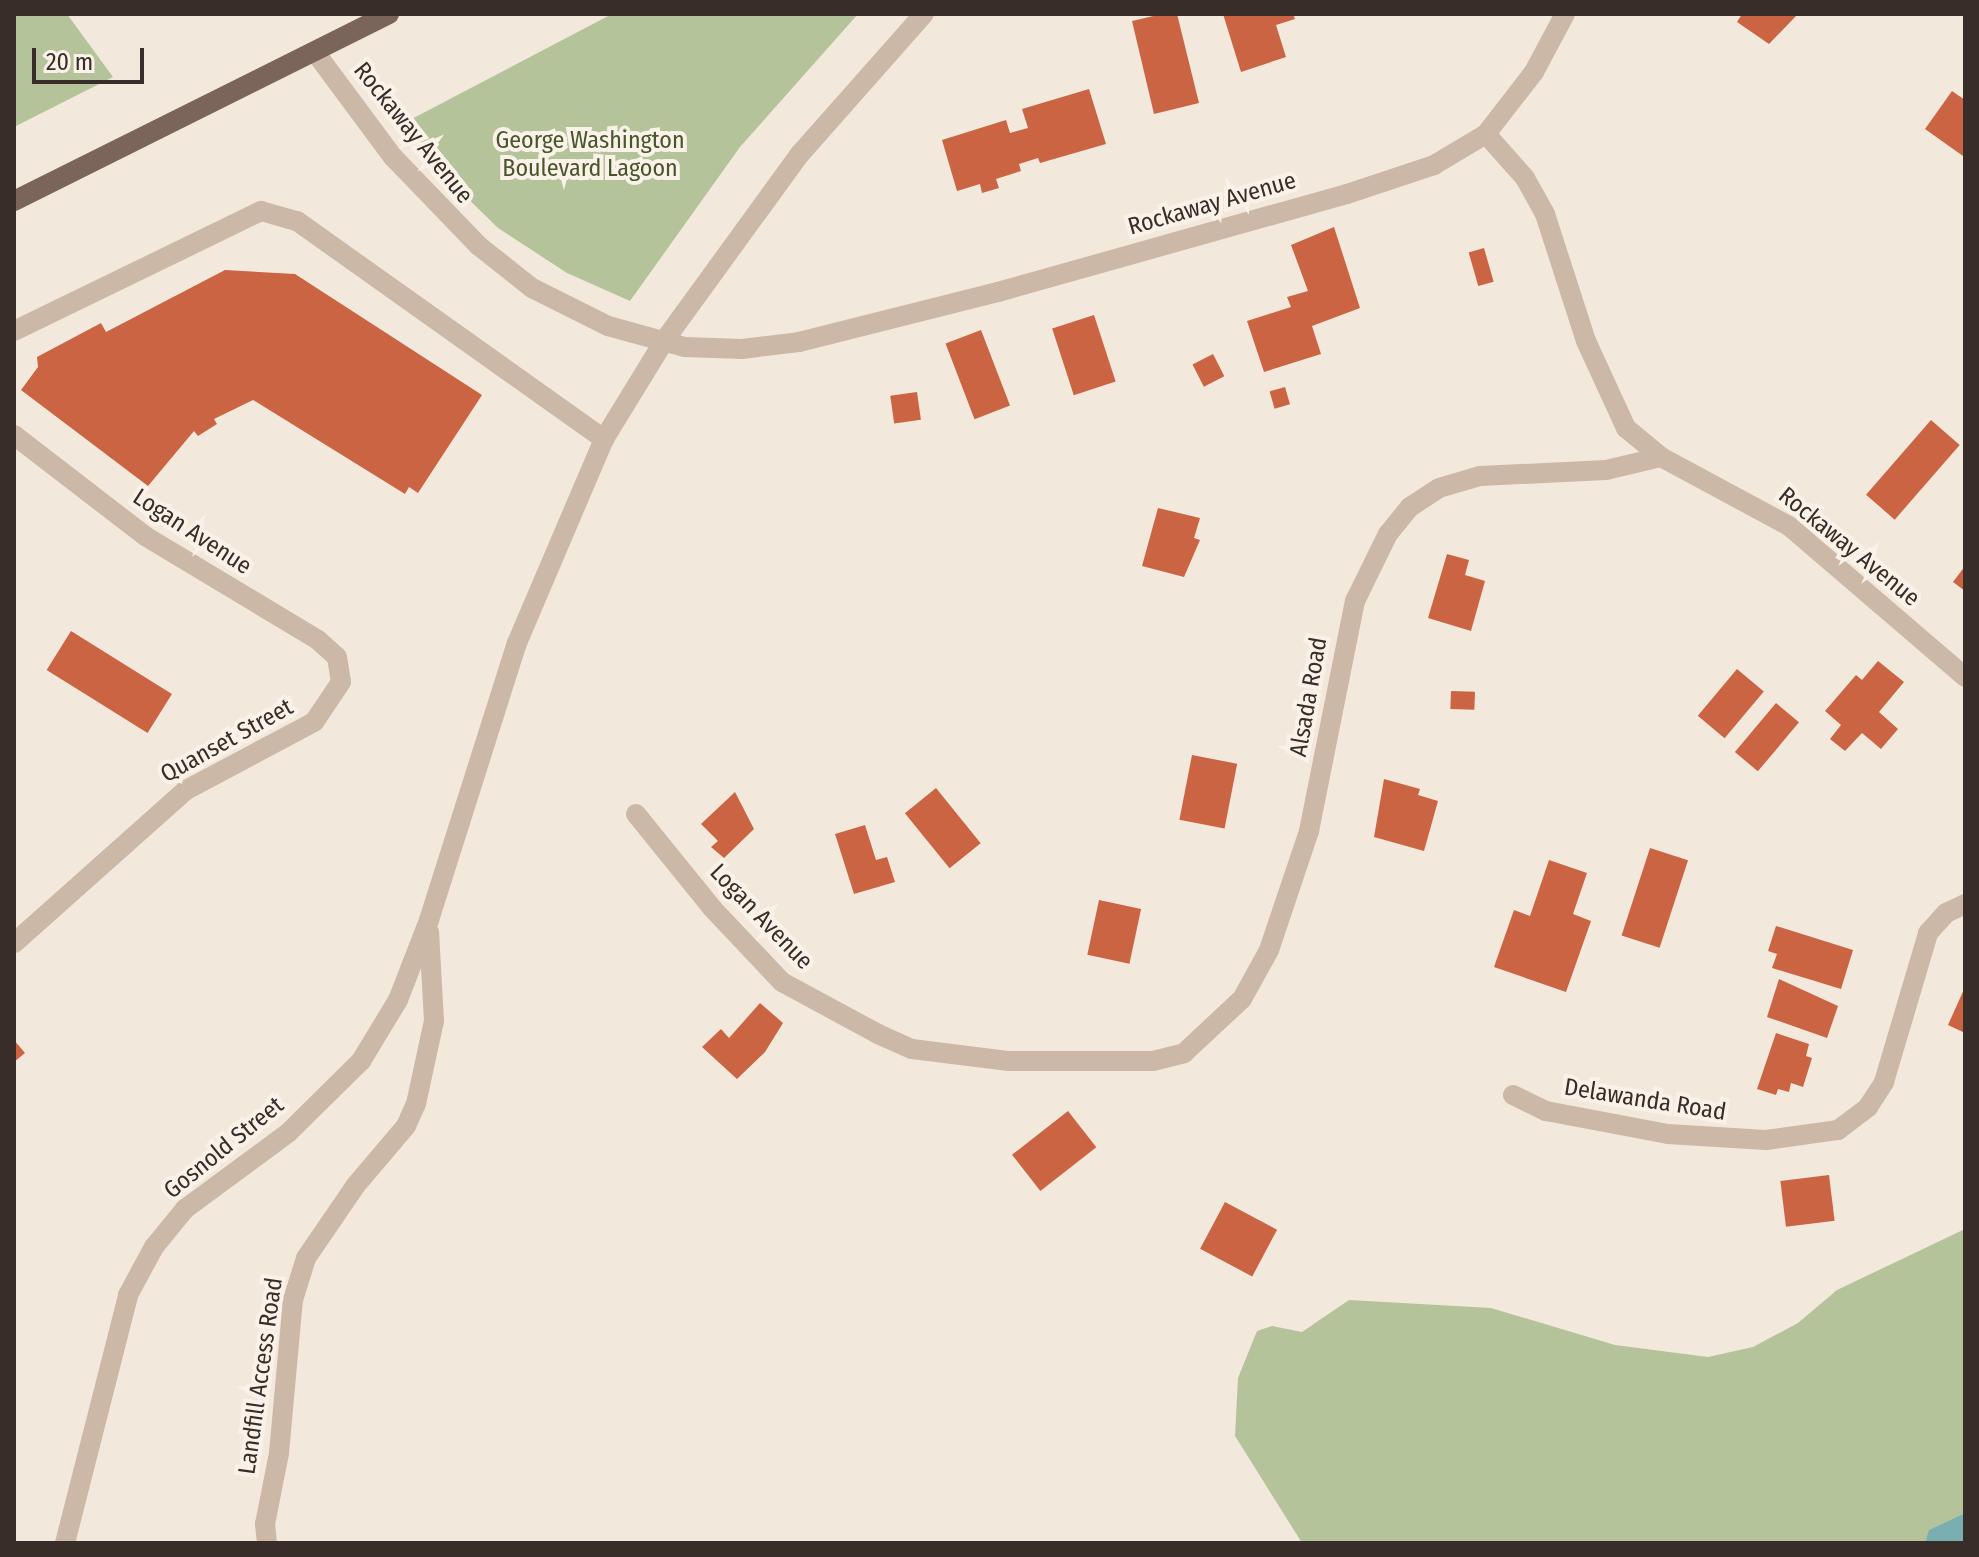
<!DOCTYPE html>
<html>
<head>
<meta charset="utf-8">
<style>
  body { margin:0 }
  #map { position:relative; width:1979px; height:1557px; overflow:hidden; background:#f3e8dc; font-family:"Fira Sans Condensed",sans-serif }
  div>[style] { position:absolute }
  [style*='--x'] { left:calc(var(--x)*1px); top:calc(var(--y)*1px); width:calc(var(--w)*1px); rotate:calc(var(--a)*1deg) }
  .green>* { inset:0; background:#b5c39b }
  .water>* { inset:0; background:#7aafb1 }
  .building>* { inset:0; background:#cb6443; transform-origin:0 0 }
  .minor>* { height:20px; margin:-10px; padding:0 10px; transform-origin:10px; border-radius:10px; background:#ccb8a7 }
  .major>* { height:20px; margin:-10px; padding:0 10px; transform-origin:10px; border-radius:10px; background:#7b6459 }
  span { translate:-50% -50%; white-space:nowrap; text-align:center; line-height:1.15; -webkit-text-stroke:8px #faf2e9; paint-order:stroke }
  .street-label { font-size:24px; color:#382d28 }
  .park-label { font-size:24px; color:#47572b }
  .frame { position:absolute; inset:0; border:16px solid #382d28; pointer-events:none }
  .scale { position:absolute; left:32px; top:48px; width:112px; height:36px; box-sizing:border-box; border:4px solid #382d28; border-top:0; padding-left:10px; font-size:24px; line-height:28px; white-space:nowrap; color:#382d28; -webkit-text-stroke:6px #faf2e9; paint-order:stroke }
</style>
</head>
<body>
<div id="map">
  <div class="green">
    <i style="clip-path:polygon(14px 14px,67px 14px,113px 77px,14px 127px)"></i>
    <i style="clip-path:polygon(612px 14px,858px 14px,740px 147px,630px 301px,567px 273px,498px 228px,449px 180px,406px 122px)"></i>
    <i style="clip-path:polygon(1965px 1229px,1965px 1513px,1930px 1530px,1925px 1543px,1302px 1543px,1235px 1436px,1238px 1378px,1257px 1331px,1272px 1326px,1302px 1332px,1349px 1300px,1491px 1308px,1615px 1345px,1708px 1357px,1753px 1347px,1798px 1323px,1837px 1290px)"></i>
  </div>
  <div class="water">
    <i style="clip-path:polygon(1965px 1513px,1963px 1543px,1925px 1543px,1929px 1530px)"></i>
  </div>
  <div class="building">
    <i style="clip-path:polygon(1162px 14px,1177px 14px,1199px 103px,1154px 114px,1132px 21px)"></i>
    <i style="clip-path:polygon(1223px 14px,1293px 14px,1295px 19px,1276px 25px,1286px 57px,1241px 72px)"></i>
    <i style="clip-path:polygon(1742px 14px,1798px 14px,1769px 44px,1737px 22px)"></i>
    <i style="clip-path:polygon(1089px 89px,1106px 144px,1040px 163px,1038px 158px,1019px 164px,1021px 171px,996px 179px,999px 188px,982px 193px,980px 184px,957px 191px,942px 140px,1006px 120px,1010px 133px,1028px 128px,1022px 109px)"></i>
    <i style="clip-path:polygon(1952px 91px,1965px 100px,1963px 156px,1925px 129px)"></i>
    <i style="clip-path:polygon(1334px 227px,1360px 308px,1312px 326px,1321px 354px,1264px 372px,1247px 321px,1291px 307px,1287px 297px,1308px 291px,1291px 245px)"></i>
    <i style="left:1484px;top:248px;width:35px;height:16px;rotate:74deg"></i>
    <i style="clip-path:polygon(225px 270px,295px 274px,482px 395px,418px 493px,409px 487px,405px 494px,253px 400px,214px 419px,217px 424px,198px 436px,194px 431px,148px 486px,21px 390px,38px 367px,37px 357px,101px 323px,106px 332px)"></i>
    <i style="left:1094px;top:315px;width:70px;height:44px;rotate:72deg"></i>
    <i style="left:981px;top:330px;width:81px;height:38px;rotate:69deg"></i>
    <i style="left:1213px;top:354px;width:25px;height:23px;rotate:63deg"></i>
    <i style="left:1285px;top:387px;width:18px;height:16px;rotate:74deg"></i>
    <i style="left:917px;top:392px;width:28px;height:27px;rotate:82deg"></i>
    <i style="left:1931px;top:420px;width:38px;height:99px;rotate:41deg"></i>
    <i style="clip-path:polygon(1158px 508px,1200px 518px,1194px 538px,1200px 540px,1184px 577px,1142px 566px)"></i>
    <i style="clip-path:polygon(1447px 554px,1469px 560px,1465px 575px,1485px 581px,1471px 631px,1428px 618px)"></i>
    <i style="clip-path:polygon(1965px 566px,1965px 591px,1953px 582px)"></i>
    <i style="left:71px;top:631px;width:119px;height:46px;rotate:32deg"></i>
    <i style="clip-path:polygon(1878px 661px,1904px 682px,1879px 712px,1898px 729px,1881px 749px,1862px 733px,1845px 751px,1830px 739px,1841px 725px,1825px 711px,1856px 675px,1862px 680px)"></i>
    <i style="left:1737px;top:669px;width:35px;height:61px;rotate:40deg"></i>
    <i style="left:1451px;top:691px;width:24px;height:18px;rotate:2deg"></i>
    <i style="left:1776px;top:703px;width:30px;height:64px;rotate:40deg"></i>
    <i style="left:1192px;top:755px;width:46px;height:66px;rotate:11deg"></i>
    <i style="clip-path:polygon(1384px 779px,1420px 789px,1418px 795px,1438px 801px,1424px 851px,1374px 837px)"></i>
    <i style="left:936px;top:788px;width:71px;height:40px;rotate:51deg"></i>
    <i style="clip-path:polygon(735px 792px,754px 829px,724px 858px,711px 847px,718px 841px,701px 824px)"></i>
    <i style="clip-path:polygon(865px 825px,876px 860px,887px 857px,895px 882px,854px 894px,835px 834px)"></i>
    <i style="left:1650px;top:848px;width:40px;height:92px;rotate:18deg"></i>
    <i style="clip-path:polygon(1549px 860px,1587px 873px,1573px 914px,1591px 921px,1566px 992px,1494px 967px,1514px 910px,1530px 916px)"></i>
    <i style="left:1099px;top:900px;width:43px;height:56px;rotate:12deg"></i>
    <i style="clip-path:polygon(1776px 926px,1853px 950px,1841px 989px,1772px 968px,1777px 954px,1768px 951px)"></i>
    <i style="clip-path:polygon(1779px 979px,1838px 1006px,1827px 1038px,1767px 1017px)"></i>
    <i style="clip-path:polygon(1965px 987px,1965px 1033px,1948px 1025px)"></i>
    <i style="clip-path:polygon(760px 1003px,783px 1023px,765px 1052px,737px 1079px,702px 1047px,721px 1029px,729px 1038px)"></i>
    <i style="clip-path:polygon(1776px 1033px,1809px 1044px,1806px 1056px,1812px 1058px,1803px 1087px,1791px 1083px,1789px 1092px,1778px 1089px,1776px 1095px,1757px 1089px)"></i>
    <i style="clip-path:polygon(14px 1040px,25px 1053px,14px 1062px)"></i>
    <i style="left:1068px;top:1111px;width:46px;height:71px;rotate:52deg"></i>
    <i style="left:1829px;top:1175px;width:46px;height:49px;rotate:83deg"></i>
    <i style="left:1225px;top:1202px;width:59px;height:53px;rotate:28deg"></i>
  </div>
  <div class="minor">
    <i style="--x:315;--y:52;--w:131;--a:53.4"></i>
    <i style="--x:393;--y:157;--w:124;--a:46"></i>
    <i style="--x:479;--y:246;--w:68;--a:38.4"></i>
    <i style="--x:532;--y:288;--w:85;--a:26.6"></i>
    <i style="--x:608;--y:326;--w:79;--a:15.4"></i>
    <i style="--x:684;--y:347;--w:58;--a:2"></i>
    <i style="--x:742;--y:349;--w:57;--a:-7"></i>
    <i style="--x:799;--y:342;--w:205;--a:-14.1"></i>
    <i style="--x:998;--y:292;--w:362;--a:-15.7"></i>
    <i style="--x:1347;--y:194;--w:92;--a:-18.4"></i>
    <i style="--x:1434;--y:165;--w:61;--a:-30.8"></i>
    <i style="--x:1486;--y:134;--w:59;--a:48.4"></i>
    <i style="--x:1525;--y:178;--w:41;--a:60.9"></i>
    <i style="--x:1545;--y:214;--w:133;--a:72.1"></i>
    <i style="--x:1586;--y:341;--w:96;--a:65.3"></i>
    <i style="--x:1626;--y:428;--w:45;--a:39.6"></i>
    <i style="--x:1661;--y:457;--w:145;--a:28.3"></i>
    <i style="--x:1789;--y:526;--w:232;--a:40.6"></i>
    <i style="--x:1486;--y:134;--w:78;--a:-52.3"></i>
    <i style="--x:1534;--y:72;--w:66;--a:-61.9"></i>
    <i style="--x:14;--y:331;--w:275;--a:-25.9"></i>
    <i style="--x:261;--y:211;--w:37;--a:16"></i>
    <i style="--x:297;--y:221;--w:377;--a:35.4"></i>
    <i style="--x:14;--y:435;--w:165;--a:37.6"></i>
    <i style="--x:145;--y:536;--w:202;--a:31"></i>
    <i style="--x:318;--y:640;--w:25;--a:42"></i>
    <i style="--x:337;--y:657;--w:25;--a:81"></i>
    <i style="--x:341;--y:682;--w:48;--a:124"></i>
    <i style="--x:314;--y:722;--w:145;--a:152"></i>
    <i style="--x:186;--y:790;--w:230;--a:138.3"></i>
    <i style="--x:636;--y:814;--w:121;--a:51"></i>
    <i style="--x:712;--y:908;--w:102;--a:46.6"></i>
    <i style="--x:782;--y:982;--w:109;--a:28.4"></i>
    <i style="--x:878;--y:1034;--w:37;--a:24"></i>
    <i style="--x:912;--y:1049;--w:98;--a:7.1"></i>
    <i style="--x:1009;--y:1061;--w:144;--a:0"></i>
    <i style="--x:1153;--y:1061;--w:32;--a:-14"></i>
    <i style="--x:1184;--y:1053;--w:79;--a:-43"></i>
    <i style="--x:1242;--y:999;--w:56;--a:-61.1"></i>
    <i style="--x:1269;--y:950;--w:126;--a:-71.4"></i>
    <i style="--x:1309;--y:831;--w:235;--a:-78.7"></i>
    <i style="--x:1355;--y:601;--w:75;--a:-63.8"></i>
    <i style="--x:1388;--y:534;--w:35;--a:-51"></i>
    <i style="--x:1410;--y:507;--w:35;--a:-33"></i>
    <i style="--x:1439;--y:488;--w:43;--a:-16.3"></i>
    <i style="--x:1480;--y:476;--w:126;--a:-2.7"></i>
    <i style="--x:1606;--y:470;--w:57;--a:-13.3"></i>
    <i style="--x:1513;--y:1095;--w:37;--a:26"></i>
    <i style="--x:1546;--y:1111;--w:124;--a:10.7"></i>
    <i style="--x:1668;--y:1134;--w:98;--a:3.5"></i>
    <i style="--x:1766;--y:1140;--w:73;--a:-7.9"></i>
    <i style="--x:1838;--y:1130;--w:38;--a:-37"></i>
    <i style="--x:1868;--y:1107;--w:30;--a:-57"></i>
    <i style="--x:1884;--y:1082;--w:155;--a:-73.5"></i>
    <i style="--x:1928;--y:933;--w:27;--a:-48"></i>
    <i style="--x:1946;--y:913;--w:21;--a:-25"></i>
    <i style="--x:65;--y:1543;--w:256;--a:-75.7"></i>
    <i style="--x:128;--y:1295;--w:55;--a:-61.6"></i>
    <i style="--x:154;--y:1247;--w:49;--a:-50.8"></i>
    <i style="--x:185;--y:1209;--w:128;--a:-36.4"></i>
    <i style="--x:288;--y:1133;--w:103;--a:-44.6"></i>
    <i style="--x:361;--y:1061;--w:71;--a:-58.8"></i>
    <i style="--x:398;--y:1000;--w:86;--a:-68.8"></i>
    <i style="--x:429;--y:920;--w:291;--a:-72.4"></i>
    <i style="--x:517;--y:643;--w:222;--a:-66.9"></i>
    <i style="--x:604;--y:439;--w:115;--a:-58.5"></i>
    <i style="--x:664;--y:341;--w:231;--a:-54"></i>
    <i style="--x:800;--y:154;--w:187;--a:-48.5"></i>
    <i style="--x:267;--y:1543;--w:19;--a:-96"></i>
    <i style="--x:265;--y:1524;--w:72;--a:-78.8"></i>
    <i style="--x:279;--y:1453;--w:154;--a:-84.8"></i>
    <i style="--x:293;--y:1300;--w:44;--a:-72.8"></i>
    <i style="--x:306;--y:1258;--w:88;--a:-55.6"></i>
    <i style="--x:356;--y:1185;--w:77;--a:-49.7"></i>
    <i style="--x:406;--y:1126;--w:24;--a:-66"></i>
    <i style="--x:416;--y:1104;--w:85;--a:-77.8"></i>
    <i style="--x:434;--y:1021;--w:89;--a:-93.2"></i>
  </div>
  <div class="major">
    <i style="--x:14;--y:201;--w:419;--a:-26.5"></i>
  </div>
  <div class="street-label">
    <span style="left:413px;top:133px;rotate:51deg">Rockaway Avenue</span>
    <span style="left:1212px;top:204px;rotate:-16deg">Rockaway Avenue</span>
    <span style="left:192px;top:532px;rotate:33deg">Logan Avenue</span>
    <span style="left:1849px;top:547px;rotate:39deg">Rockaway Avenue</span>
    <span style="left:1309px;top:697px;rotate:-80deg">Alsada Road</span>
    <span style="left:227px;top:741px;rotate:-29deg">Quanset Street</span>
    <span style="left:761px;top:917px;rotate:46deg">Logan Avenue</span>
    <span style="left:1645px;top:1100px;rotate:9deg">Delawanda Road</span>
    <span style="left:224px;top:1148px;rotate:-39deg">Gosnold Street</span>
    <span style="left:261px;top:1376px;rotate:-82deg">Landfill Access Road</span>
  </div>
  <div class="park-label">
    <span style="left:590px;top:155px">George Washington<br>Boulevard Lagoon</span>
  </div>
  <div class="frame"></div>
  <div class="scale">20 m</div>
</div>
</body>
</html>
